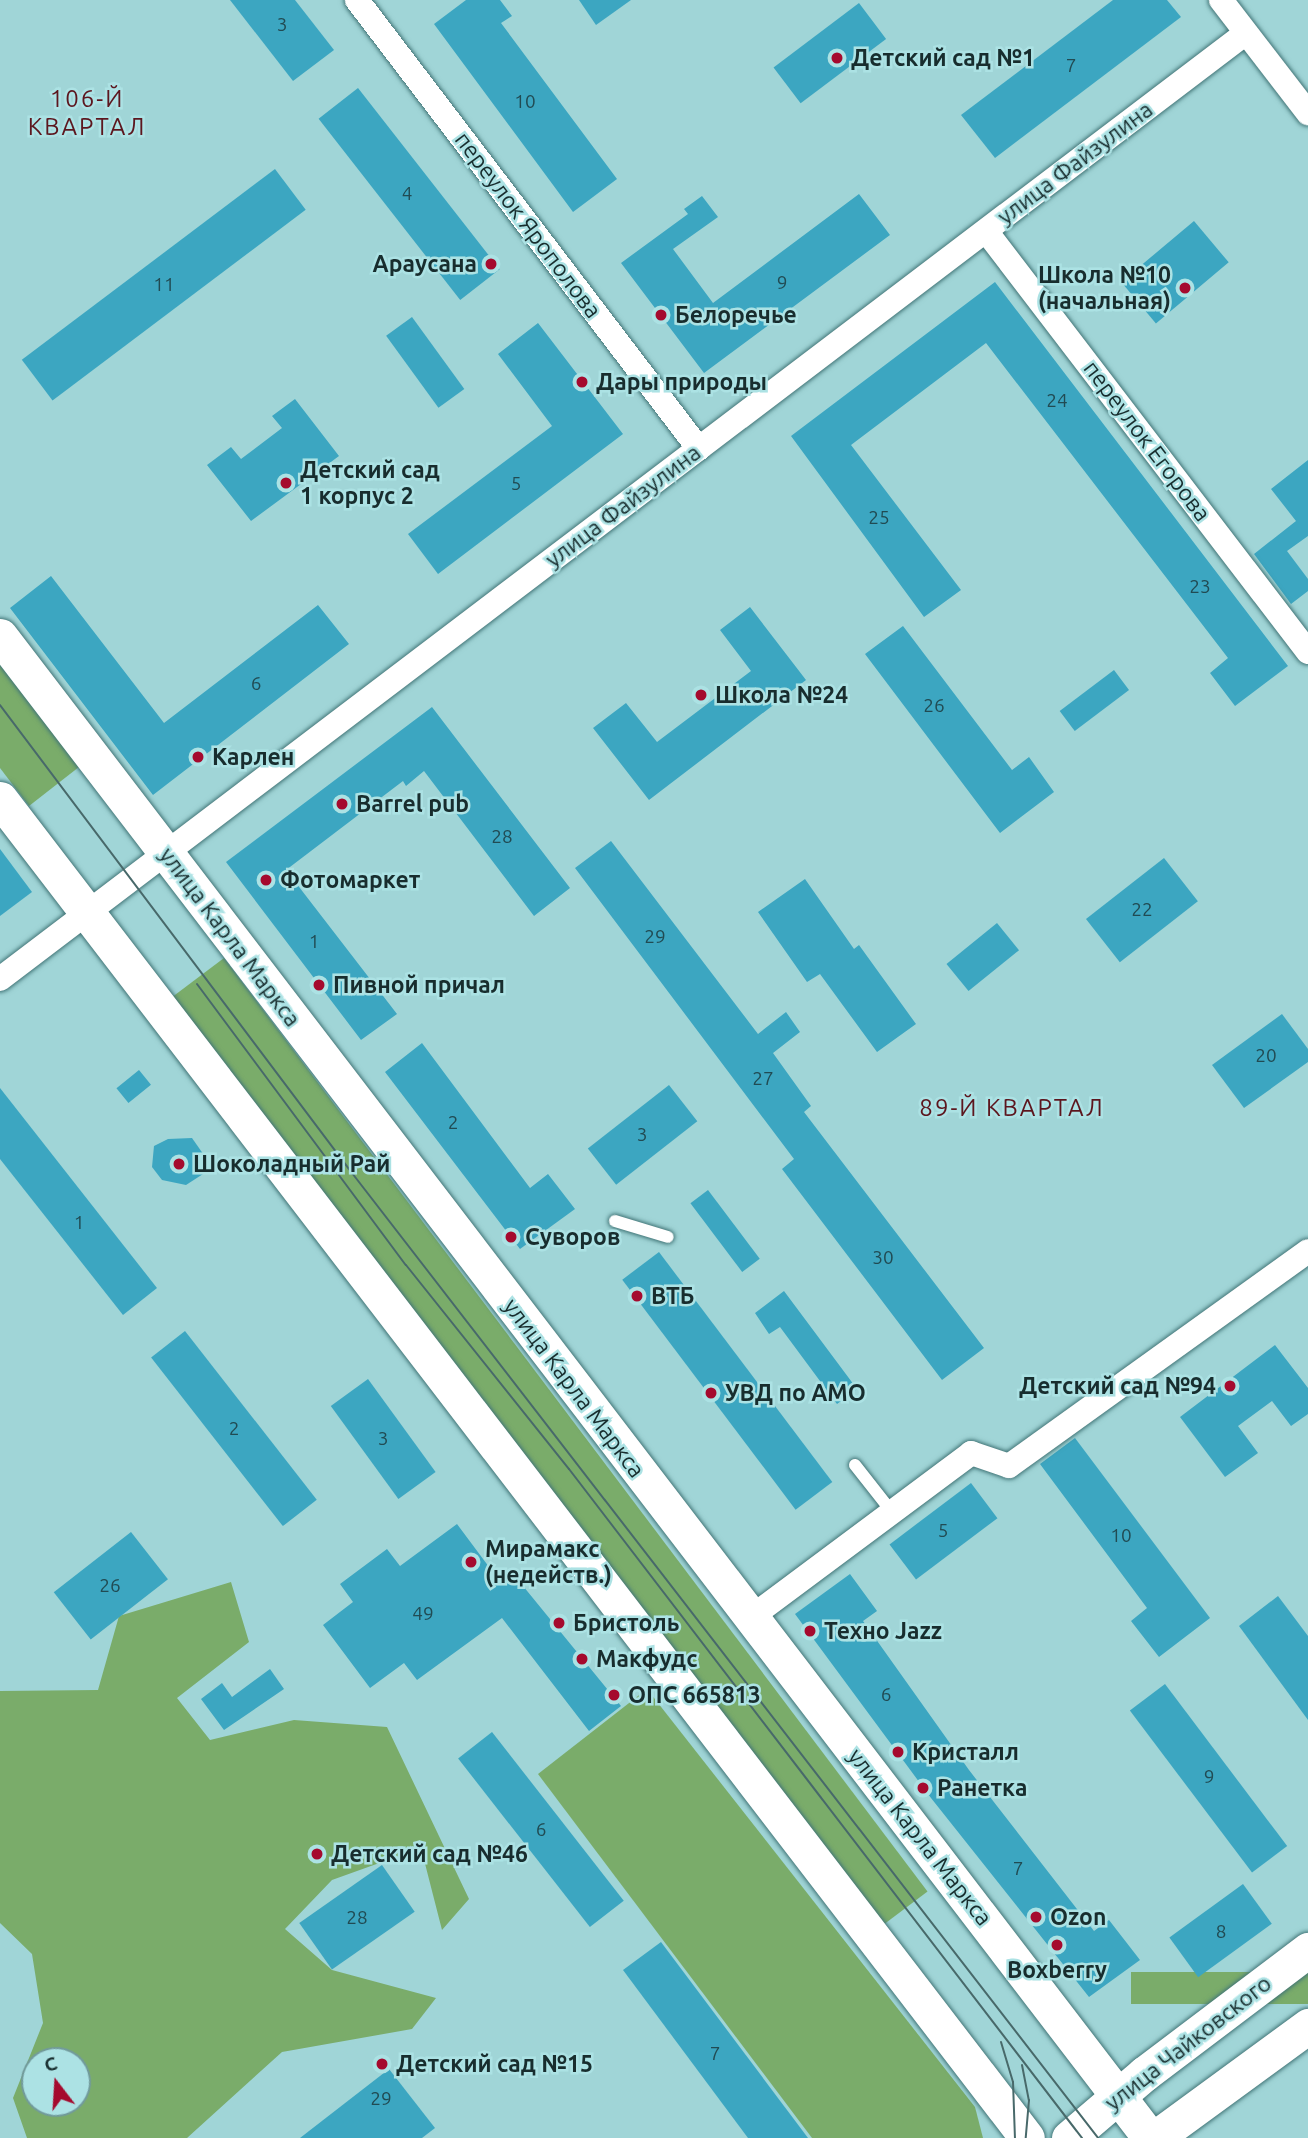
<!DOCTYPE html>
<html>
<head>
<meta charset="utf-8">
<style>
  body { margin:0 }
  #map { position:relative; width:1308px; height:2138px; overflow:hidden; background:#a0d5d7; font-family:Ubuntu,sans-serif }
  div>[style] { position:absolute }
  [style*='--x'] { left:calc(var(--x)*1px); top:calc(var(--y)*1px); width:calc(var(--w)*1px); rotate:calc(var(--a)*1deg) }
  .green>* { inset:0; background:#7aac6a; transform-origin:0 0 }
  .building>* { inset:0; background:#3ca6c1; transform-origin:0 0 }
  .roads { filter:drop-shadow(0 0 2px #427577) drop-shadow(0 0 2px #427577) }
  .lane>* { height:12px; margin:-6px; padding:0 6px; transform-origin:6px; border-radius:6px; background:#fff }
  .street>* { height:24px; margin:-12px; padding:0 12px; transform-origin:12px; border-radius:12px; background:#fff }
  .secondary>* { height:35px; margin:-17.5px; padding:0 17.5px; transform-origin:17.5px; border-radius:17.5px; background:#fff }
  .tram>* { height:2px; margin:-1px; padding:0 1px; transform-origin:1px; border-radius:1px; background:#48696a }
  .dots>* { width:19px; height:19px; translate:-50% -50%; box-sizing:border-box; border:4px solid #ace2e4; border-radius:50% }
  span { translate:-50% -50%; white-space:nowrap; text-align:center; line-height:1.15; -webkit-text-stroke:5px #ace2e4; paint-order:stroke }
  .number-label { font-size:19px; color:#214b53 }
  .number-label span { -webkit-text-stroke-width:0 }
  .poi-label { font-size:23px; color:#182d2e; font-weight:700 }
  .left { translate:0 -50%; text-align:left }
  .right { translate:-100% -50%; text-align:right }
  .street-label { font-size:23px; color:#182d2e }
  .neighbourhood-label { font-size:24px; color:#5c161e; letter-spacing:2px }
  .north { position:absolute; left:21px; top:2047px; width:70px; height:70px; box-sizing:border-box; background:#ace2e4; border:2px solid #719a9b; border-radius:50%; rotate:343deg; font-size:19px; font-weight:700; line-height:28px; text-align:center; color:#182d2e }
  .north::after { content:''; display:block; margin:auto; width:24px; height:32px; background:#a50a2e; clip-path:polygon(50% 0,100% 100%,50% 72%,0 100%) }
</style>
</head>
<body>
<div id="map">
  <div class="green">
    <i style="clip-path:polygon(0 665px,79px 767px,29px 806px,0 768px)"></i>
    <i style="left:224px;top:958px;width:1169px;height:64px;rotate:53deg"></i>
    <i style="clip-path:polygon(evenodd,231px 1582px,249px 1642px,177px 1698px,210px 1740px,294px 1720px,387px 1727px,469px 1899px,442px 1930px,421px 1848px,332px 1880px,285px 1929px,332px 1970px,436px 1998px,412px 2029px,282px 2052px,187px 2138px,27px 2138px,13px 2098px,43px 2023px,32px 1954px,0 1923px,0 1691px,98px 1690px,119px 1616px,231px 1582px,35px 2061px,77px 2061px,77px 2103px,35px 2103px,35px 2061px)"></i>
    <i style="clip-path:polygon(647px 1689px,975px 2107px,983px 2138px,812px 2138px,538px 1774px)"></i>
    <i style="left:1308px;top:1972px;width:32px;height:177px;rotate:90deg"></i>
  </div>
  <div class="building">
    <i style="clip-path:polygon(230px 0,295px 0,334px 50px,293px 81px)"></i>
    <i style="clip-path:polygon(466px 0,500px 0,512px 16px,501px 23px,617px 179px,573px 212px,434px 24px)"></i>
    <i style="clip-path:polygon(579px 0,631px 0,596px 25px)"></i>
    <i style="clip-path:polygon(1113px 0,1167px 0,1181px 17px,995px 158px,961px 115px)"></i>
    <i style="left:859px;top:3px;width:45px;height:107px;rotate:53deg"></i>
    <i style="left:358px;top:88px;width:230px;height:50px;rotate:52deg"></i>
    <i style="left:275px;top:169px;width:51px;height:317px;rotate:53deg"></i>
    <i style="clip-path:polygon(859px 194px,890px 235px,704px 373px,621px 263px,688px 214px,684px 209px,702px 196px,718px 217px,673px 249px,713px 303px)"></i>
    <i style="left:1194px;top:221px;width:54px;height:95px;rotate:50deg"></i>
    <i style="clip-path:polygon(995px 282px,1288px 666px,1235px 706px,1210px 673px,1228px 658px,986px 343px,851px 445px,961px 590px,924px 617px,791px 436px)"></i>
    <i style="left:412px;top:317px;width:89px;height:32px;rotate:54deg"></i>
    <i style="clip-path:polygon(538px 323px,623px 434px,438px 574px,408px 534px,552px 426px,498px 354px)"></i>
    <i style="clip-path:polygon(295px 399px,339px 456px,251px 521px,207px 465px,231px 447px,241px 459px,282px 428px,272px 416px)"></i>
    <i style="clip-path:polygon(1308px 460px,1308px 536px,1287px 551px,1308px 579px,1308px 591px,1291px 604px,1254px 554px,1296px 521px,1271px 489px)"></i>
    <i style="clip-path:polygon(51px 576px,164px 723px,318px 605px,349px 644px,153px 795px,10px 608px)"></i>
    <i style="clip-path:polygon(750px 607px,806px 680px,649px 800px,593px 728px,626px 703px,657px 742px,751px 671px,720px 630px)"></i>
    <i style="clip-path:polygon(903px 626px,1012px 770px,1029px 757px,1054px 792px,1000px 833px,865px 654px)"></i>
    <i style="left:1114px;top:670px;width:25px;height:68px;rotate:53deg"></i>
    <i style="clip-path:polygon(432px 707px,570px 888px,534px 916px,424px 771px,406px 786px,403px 781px,286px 870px,397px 1014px,361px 1040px,226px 862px)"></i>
    <i style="clip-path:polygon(611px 841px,758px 1034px,786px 1012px,800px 1032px,773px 1053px,811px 1106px,804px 1112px,984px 1348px,942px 1380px,782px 1169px,794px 1159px,575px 868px)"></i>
    <i style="clip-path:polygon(0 849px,32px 892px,0 916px)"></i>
    <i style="left:1164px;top:858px;width:55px;height:99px;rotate:52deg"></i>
    <i style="clip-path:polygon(805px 879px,854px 949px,859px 945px,916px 1024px,877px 1052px,820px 974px,807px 982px,758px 912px)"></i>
    <i style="left:997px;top:923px;width:35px;height:65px;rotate:51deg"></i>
    <i style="clip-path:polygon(1282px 1014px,1308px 1049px,1308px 1062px,1244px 1108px,1212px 1065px)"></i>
    <i style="clip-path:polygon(422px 1043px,530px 1188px,548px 1174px,575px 1209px,520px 1249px,385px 1072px)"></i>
    <i style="left:139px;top:1070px;width:19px;height:29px;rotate:51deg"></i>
    <i style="left:669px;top:1085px;width:46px;height:103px;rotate:52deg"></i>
    <i style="clip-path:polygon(0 1088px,157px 1288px,123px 1315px,0 1159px)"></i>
    <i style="clip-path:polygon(192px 1138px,206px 1158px,203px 1174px,186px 1185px,162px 1180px,152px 1167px,154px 1146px,168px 1139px)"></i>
    <i style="left:708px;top:1190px;width:86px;height:22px;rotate:53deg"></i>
    <i style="left:659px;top:1252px;width:288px;height:46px;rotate:53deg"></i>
    <i style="clip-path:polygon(784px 1291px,857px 1389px,837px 1404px,780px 1327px,769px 1334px,755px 1313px)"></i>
    <i style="left:185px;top:1331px;width:214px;height:43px;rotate:52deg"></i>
    <i style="clip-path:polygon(1275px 1345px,1308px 1388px,1308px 1414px,1291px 1426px,1272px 1401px,1238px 1426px,1258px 1453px,1225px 1477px,1180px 1417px)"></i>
    <i style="left:368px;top:1379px;width:115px;height:46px;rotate:54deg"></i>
    <i style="clip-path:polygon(1075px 1438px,1210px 1618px,1159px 1657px,1131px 1621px,1147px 1608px,1040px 1464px)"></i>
    <i style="left:971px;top:1483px;width:44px;height:102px;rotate:53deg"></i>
    <i style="clip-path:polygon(457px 1524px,492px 1571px,510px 1570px,621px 1706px,589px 1731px,502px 1618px,417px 1680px,404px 1663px,370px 1688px,323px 1625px,353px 1602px,340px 1584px,387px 1549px,400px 1566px)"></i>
    <i style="left:131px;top:1532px;width:60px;height:98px;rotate:52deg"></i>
    <i style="clip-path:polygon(850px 1574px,877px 1611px,863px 1621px,969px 1770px,1094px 1931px,1109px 1920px,1140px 1960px,1089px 1997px,931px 1798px,795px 1614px)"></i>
    <i style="clip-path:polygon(1278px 1596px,1308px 1636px,1308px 1720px,1239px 1626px)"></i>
    <i style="clip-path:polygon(270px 1669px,284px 1689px,224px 1730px,201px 1699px,222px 1683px,232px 1697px)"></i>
    <i style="left:1165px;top:1684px;width:203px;height:44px;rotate:53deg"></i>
    <i style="left:492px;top:1732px;width:214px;height:43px;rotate:52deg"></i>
    <i style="left:382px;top:1865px;width:57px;height:101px;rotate:55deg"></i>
    <i style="left:1243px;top:1884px;width:49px;height:91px;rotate:54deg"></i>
    <i style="clip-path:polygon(661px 1942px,808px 2138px,748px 2138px,623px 1970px)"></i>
    <i style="clip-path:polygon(389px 2069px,435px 2128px,422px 2138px,300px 2138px)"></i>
  </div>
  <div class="roads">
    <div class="lane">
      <i style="--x:615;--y:1221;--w:55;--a:16.8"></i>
      <i style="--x:855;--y:1465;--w:60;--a:51.8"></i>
    </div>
    <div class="street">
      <i style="--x:357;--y:0;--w:564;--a:52.7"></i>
      <i style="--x:1221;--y:0;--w:143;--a:52.4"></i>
      <i style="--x:986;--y:231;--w:530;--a:52.59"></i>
      <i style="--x:0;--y:979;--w:1564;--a:-37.21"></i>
      <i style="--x:750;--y:1618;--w:276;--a:-36.7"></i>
      <i style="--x:971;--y:1453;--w:40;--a:18.9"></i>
      <i style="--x:1009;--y:1466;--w:368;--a:-35.7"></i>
    </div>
    <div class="secondary">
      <i style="--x:0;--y:636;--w:1892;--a:52.56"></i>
      <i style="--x:0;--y:799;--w:1687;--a:52.51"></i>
      <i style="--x:1069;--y:2138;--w:99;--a:-40.5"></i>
      <i style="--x:1144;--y:2074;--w:206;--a:-37.1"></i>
      <i style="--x:1155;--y:2138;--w:190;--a:-36.2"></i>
    </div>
  </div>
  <div class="tram">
    <i style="--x:0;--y:705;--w:586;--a:53.05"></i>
    <i style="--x:352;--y:1173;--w:1220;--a:52.29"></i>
    <i style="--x:197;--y:984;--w:350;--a:53.4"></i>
    <i style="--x:406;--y:1265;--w:261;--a:51.4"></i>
    <i style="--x:569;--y:1469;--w:843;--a:52.52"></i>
    <i style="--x:1001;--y:2042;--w:42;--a:73.3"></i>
    <i style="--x:1013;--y:2082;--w:56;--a:88"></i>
    <i style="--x:1022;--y:2065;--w:36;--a:79"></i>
    <i style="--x:1029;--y:2100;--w:38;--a:95"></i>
  </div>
  <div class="dots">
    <i style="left:837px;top:58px;background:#a50a2e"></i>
    <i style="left:491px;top:264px;background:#a50a2e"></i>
    <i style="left:1185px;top:288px;background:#a50a2e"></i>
    <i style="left:661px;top:315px;background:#a50a2e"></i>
    <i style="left:582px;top:382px;background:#a50a2e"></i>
    <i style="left:286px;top:483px;background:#a50a2e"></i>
    <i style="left:701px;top:695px;background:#a50a2e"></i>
    <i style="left:198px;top:757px;background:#a50a2e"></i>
    <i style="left:342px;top:804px;background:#a50a2e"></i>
    <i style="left:266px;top:880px;background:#a50a2e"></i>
    <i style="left:319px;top:985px;background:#a50a2e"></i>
    <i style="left:179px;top:1164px;background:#a50a2e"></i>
    <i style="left:511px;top:1237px;background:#a50a2e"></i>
    <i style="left:637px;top:1296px;background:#a50a2e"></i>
    <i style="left:1230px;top:1386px;background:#a50a2e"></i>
    <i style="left:711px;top:1393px;background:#a50a2e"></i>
    <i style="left:471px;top:1562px;background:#a50a2e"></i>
    <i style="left:559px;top:1623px;background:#a50a2e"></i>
    <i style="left:810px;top:1631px;background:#a50a2e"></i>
    <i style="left:582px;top:1659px;background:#a50a2e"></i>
    <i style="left:614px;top:1695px;background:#a50a2e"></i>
    <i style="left:898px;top:1752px;background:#a50a2e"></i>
    <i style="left:923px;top:1788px;background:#a50a2e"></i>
    <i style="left:317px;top:1854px;background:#a50a2e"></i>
    <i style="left:1036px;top:1917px;background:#a50a2e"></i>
    <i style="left:1057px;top:1945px;background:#a50a2e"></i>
    <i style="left:382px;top:2064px;background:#a50a2e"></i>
  </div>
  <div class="number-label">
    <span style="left:282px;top:25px">3</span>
    <span style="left:1071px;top:66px">7</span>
    <span style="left:525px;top:102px">10</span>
    <span style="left:407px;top:194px">4</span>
    <span style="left:782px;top:283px">9</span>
    <span style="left:164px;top:285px">11</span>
    <span style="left:1057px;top:401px">24</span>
    <span style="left:516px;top:484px">5</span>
    <span style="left:879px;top:518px">25</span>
    <span style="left:1200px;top:587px">23</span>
    <span style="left:256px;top:684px">6</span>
    <span style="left:934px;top:706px">26</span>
    <span style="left:502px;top:837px">28</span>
    <span style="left:1142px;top:910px">22</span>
    <span style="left:655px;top:937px">29</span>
    <span style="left:314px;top:942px">1</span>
    <span style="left:1266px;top:1056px">20</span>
    <span style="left:763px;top:1079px">27</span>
    <span style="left:453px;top:1123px">2</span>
    <span style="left:642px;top:1135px">3</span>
    <span style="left:79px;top:1223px">1</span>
    <span style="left:883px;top:1258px">30</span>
    <span style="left:234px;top:1429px">2</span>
    <span style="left:383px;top:1439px">3</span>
    <span style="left:943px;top:1531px">5</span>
    <span style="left:1121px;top:1536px">10</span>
    <span style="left:110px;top:1586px">26</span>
    <span style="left:423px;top:1614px">49</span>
    <span style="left:886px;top:1695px">6</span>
    <span style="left:1209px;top:1777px">9</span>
    <span style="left:541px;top:1830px">6</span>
    <span style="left:1018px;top:1869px">7</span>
    <span style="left:357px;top:1918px">28</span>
    <span style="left:1221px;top:1932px">8</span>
    <span style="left:715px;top:2054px">7</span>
    <span style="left:381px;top:2099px">29</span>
  </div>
  <div class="poi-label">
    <span class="left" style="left:851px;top:58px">Детский сад №1</span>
    <span class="right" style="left:477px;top:264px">Араусана</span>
    <span class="right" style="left:1171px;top:288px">Школа №10<br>(начальная)</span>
    <span class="left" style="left:675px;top:315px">Белоречье</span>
    <span class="left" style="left:596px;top:382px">Дары природы</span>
    <span class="left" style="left:300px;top:483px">Детский сад<br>1 корпус 2</span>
    <span class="left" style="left:715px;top:695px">Школа №24</span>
    <span class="left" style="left:212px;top:757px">Карлен</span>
    <span class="left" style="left:356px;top:804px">Barrel pub</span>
    <span class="left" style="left:280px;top:880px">Фотомаркет</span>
    <span class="left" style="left:333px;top:985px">Пивной причал</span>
    <span class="left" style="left:193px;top:1164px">Шоколадный Рай</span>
    <span class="left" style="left:525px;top:1237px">Суворов</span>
    <span class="left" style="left:651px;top:1296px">ВТБ</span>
    <span class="right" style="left:1216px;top:1386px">Детский сад №94</span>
    <span class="left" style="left:725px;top:1393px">УВД по АМО</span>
    <span class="left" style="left:485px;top:1562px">Мирамакс<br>(недейств.)</span>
    <span class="left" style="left:573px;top:1623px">Бристоль</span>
    <span class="left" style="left:824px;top:1631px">Техно Jazz</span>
    <span class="left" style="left:596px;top:1659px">Макфудс</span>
    <span class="left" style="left:628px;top:1695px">ОПС 665813</span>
    <span class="left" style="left:912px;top:1752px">Кристалл</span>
    <span class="left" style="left:937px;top:1788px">Ранетка</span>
    <span class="left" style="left:331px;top:1854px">Детский сад №46</span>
    <span class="left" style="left:1050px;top:1917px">Ozon</span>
    <span style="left:1057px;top:1970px">Boxberry</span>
    <span class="left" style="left:396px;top:2064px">Детский сад №15</span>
  </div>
  <div class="street-label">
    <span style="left:1075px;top:163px;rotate:-37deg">улица Файзулина</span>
    <span style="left:528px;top:225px;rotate:53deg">переулок Ярополова</span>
    <span style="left:1147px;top:441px;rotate:53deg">переулок Егорова</span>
    <span style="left:623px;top:506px;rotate:-37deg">улица Файзулина</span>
    <span style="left:230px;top:937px;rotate:53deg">улица Карла Маркса</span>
    <span style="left:574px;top:1388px;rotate:53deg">улица Карла Маркса</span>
    <span style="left:920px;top:1837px;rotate:52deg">улица Карла Маркса</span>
    <span style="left:1188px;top:2043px;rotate:-38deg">улица Чайковского</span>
  </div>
  <div class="neighbourhood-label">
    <span style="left:87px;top:113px">106-Й<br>КВАРТАЛ</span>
    <span style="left:1012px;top:1108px">89-Й КВАРТАЛ</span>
  </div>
  <div class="north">С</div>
</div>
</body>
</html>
